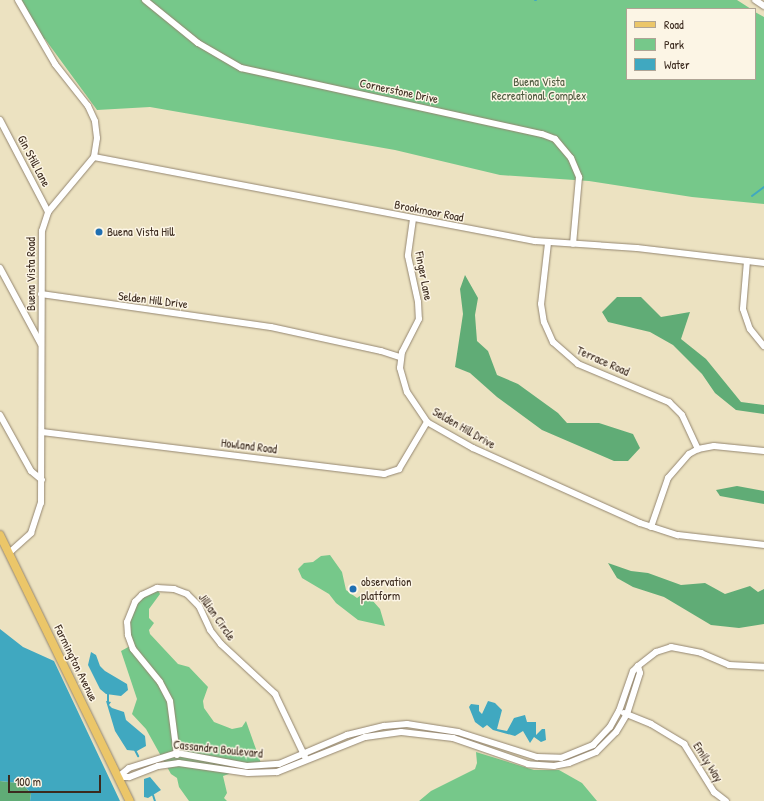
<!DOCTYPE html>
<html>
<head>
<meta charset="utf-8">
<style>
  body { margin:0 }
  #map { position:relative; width:764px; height:801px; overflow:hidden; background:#ece2c1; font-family:"Patrick Hand",sans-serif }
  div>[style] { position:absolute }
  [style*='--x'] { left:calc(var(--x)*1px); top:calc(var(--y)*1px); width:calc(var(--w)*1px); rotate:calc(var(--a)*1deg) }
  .green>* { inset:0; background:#76c88a }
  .forest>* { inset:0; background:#60ac76 }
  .water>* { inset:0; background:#40a8c0 }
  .stream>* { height:2px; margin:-1px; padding:0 1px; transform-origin:1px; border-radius:1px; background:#40a8c0 }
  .roads { filter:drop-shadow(0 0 1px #948670) drop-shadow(0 0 1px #948670) }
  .minor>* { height:6px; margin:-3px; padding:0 3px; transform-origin:3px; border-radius:3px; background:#fff }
  .major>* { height:8px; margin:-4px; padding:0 4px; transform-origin:4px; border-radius:4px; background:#ebc669 }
  .dots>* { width:11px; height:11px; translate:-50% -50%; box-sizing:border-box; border:2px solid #fcf5e5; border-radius:50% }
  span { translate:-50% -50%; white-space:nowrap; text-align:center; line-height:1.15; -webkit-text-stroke:3px #fcf5e5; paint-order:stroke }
  .park-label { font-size:12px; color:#4d593e }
  .street-label { font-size:12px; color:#3b2a1e }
  .poi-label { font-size:12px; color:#3b2a1e }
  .left { translate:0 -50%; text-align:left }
  .legend { position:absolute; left:626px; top:8px; width:130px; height:72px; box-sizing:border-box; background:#fcf5e5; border:1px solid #afa495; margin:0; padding:5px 7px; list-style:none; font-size:12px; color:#3b2a1e }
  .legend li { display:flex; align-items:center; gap:8px; height:20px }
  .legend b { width:20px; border:1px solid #afa495 }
  .scale { position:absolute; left:8px; top:775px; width:93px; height:18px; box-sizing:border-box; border:2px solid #3b2a1e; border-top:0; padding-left:5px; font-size:12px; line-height:14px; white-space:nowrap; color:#3b2a1e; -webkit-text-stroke:3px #fcf5e5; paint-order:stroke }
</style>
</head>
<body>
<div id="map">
  <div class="green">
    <i style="clip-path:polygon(21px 0,737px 0,751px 9px,627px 9px,627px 79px,755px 79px,755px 12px,764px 17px,764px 204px,692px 197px,589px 181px,500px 175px,395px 150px,150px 107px,97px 110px,45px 39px,41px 40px)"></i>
    <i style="clip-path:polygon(330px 555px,342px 572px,346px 590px,357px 598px,364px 593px,372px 600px,380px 609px,385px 626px,358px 620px,336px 603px,329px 594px,302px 578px,298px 569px,304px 563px,313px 562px,321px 556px)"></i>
    <i style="clip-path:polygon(157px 588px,160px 594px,149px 609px,149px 618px,154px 623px,149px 630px,150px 634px,178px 664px,189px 667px,208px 687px,203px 701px,204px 708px,214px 722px,232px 729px,242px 727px,246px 721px,262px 766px,231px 763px,229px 774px,223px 776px,227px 793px,224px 798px,227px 801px,189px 801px,179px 787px,177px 778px,171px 774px,146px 729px,132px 714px,137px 699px,121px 651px,132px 645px,127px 622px,135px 602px)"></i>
    <i style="clip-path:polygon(476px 752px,534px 770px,559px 770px,582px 783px,597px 801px,419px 801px,431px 791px,475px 769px,477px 763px)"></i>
  </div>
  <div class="forest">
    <i style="clip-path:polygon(465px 275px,478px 298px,475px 315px,477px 341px,488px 351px,497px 375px,518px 384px,558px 413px,567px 423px,599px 423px,633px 434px,640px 448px,628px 461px,614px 461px,542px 430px,497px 397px,470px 373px,455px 367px,463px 314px,460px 289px)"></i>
    <i style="clip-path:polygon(617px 297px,641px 297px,661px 317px,690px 312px,681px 339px,706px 359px,741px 402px,764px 405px,764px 414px,736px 410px,715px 393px,702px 374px,673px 345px,650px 332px,608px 322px,602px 312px)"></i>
    <i style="clip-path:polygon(737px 486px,764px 491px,764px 504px,720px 496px,716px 490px)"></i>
    <i style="clip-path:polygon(608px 563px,631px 571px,648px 573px,681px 585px,705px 583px,725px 594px,750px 586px,758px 592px,764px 589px,764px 624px,739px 628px,711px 625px,664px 597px,633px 587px,617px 578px)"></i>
    <i style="clip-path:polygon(0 781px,18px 783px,25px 787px,31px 793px,30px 801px,0 801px)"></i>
  </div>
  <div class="water">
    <i style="clip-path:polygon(0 629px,23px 647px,54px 661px,120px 801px,30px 801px,31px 793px,25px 787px,18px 783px,0 781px)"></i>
    <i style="clip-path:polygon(91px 652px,96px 655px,100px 666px,105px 671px,127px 684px,128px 690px,121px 696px,106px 694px,100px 689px,88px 665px)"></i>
    <i style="clip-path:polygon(106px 701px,111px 702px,109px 705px,112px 708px,124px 712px,126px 720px,145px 736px,146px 746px,137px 751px,127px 750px,115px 731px)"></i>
    <i style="clip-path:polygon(488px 701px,495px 703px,502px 710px,497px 729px,507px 731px,514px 718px,525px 715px,527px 722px,536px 722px,536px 735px,542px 729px,545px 729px,546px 740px,541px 742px,534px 737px,530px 743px,523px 731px,515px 736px,493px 730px,487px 725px,483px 728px,475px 722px,469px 707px,471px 704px,479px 705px,479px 711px,482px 714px)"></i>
    <i style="clip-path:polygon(150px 777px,161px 790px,148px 798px,144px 797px,144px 779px)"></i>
  </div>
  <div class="stream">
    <i style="--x:535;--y:0;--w:1;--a:0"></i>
    <i style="--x:752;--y:196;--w:15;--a:-37"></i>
    <i style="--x:108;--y:692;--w:11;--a:90"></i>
    <i style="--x:135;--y:750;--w:7;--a:63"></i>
    <i style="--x:153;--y:795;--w:6;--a:72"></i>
  </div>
  <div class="roads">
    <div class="minor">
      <i style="--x:145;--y:0;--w:68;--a:39.1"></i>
      <i style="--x:198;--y:43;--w:50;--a:30.2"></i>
      <i style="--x:241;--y:68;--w:308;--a:12.4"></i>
      <i style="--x:542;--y:134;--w:14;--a:21"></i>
      <i style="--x:555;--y:139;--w:25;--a:50"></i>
      <i style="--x:571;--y:158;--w:21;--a:67"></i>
      <i style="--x:579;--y:177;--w:67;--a:95.1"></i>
      <i style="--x:755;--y:0;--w:11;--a:34"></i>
      <i style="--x:0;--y:120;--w:104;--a:62.4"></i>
      <i style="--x:94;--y:157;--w:449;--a:10.8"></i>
      <i style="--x:535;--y:241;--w:102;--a:3.9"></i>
      <i style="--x:637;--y:248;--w:128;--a:6.7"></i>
      <i style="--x:413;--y:219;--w:37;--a:98"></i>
      <i style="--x:408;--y:256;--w:47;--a:77.7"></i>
      <i style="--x:418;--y:302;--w:17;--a:87"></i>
      <i style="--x:419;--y:319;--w:37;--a:117"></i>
      <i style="--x:402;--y:352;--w:16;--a:97"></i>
      <i style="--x:400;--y:368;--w:25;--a:74"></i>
      <i style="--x:407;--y:392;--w:36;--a:56"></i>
      <i style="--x:427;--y:422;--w:53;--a:29.5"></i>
      <i style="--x:473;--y:448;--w:183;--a:24.2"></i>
      <i style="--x:640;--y:523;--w:40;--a:18"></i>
      <i style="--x:678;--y:535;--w:87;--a:6.6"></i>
      <i style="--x:548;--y:243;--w:61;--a:96.5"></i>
      <i style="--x:541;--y:304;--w:18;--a:81"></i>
      <i style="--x:544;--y:322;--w:22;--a:66"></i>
      <i style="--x:553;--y:342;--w:33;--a:41"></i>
      <i style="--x:578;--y:364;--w:99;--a:22.7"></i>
      <i style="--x:669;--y:402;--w:18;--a:45"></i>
      <i style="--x:682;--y:415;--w:38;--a:65"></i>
      <i style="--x:747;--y:261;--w:48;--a:94.8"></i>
      <i style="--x:743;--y:309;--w:21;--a:71"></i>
      <i style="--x:750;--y:329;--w:22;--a:51"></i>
      <i style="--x:0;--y:268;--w:86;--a:61.7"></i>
      <i style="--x:41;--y:294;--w:232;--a:8.2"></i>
      <i style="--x:271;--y:327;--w:113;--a:12.3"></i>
      <i style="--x:381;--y:351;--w:20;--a:18"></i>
      <i style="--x:0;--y:415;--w:64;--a:61"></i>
      <i style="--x:31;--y:471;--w:14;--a:39"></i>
      <i style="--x:42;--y:432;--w:345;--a:7"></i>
      <i style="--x:384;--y:474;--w:16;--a:-18"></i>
      <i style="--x:399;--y:469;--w:55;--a:-59.2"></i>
      <i style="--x:651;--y:527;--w:52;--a:-70.9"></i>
      <i style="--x:668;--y:478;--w:32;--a:-49"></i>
      <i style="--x:689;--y:454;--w:10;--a:-29"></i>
      <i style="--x:698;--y:449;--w:16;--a:-11"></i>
      <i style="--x:714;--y:446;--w:50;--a:5.7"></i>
      <i style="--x:9;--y:553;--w:30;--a:-42"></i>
      <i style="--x:31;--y:533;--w:32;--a:-72"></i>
      <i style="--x:41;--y:503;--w:272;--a:-89.8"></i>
      <i style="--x:42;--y:231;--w:20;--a:-72"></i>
      <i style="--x:48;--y:212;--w:72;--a:-50.1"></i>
      <i style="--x:94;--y:157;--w:19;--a:-81"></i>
      <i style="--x:97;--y:138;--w:17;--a:-97"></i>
      <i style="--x:95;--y:121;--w:17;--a:-115"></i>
      <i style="--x:88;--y:106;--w:53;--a:-128.2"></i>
      <i style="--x:55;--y:64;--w:74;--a:-120"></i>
      <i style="--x:638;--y:666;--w:7;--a:74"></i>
      <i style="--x:640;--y:673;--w:43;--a:107.6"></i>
      <i style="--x:627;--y:714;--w:21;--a:121"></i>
      <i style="--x:616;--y:732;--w:28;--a:135"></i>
      <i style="--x:596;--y:752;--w:29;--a:158"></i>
      <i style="--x:569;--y:763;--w:15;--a:169"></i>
      <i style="--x:554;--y:766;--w:26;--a:-176"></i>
      <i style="--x:528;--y:764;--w:79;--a:-160.9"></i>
      <i style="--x:453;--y:738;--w:52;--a:-173.4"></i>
      <i style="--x:401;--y:732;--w:36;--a:172"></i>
      <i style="--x:365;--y:737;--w:95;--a:158.3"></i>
      <i style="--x:277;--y:772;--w:29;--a:178"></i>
      <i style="--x:248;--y:773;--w:70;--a:-171.8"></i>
      <i style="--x:179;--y:763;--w:21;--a:172"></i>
      <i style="--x:158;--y:766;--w:31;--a:159"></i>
      <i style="--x:129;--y:777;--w:11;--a:180"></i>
      <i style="--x:118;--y:777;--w:14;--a:-39"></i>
      <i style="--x:129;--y:768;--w:50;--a:-17.4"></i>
      <i style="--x:177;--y:753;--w:71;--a:10.5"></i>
      <i style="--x:247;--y:766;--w:32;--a:-4"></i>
      <i style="--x:279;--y:764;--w:74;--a:-23.1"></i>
      <i style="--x:347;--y:735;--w:38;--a:-14"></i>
      <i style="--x:384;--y:726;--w:23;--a:-5"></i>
      <i style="--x:407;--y:724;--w:52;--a:8.9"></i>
      <i style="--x:458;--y:732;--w:83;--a:17.6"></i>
      <i style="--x:537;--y:757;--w:24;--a:2"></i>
      <i style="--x:561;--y:758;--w:35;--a:-22"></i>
      <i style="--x:593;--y:745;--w:25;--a:-47"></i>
      <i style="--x:610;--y:727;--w:18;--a:-61"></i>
      <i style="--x:619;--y:711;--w:42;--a:-70.7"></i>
      <i style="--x:633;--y:671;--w:7;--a:-45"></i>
      <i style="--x:638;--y:666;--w:23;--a:-38"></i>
      <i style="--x:656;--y:652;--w:16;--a:-18"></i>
      <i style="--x:671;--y:647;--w:31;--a:11"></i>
      <i style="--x:701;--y:653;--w:30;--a:23"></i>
      <i style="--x:729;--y:665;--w:35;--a:3"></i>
      <i style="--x:624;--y:713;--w:29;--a:22"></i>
      <i style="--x:651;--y:724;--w:39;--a:31"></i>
      <i style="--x:684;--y:744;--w:57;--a:58"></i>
      <i style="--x:714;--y:792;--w:15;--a:37"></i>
      <i style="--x:177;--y:755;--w:54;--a:-97.4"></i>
      <i style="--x:170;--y:701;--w:21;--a:-118"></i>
      <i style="--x:160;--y:682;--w:43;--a:-129.3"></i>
      <i style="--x:133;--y:649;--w:15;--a:-110"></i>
      <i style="--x:128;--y:635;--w:13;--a:-94"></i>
      <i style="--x:127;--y:622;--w:22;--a:-68"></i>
      <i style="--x:135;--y:602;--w:10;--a:-45"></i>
      <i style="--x:142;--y:595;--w:17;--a:-25"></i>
      <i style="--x:157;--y:588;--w:17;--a:3"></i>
      <i style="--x:174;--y:589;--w:14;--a:21"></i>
      <i style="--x:187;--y:594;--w:17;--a:45"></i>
      <i style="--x:199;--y:606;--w:26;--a:65"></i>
      <i style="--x:210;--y:630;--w:18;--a:52"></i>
      <i style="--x:221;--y:644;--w:74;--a:42.8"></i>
      <i style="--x:275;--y:694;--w:70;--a:64.5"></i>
    </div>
    <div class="major">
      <i style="--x:0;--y:535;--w:296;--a:64"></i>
    </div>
  </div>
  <div class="dots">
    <i style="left:99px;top:232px;background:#1f6fb2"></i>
    <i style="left:353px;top:589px;background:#1f6fb2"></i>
  </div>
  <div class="park-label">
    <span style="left:539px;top:89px">Buena Vista<br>Recreational Complex</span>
  </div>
  <div class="street-label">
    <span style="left:399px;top:91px;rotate:12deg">Cornerstone Drive</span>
    <span style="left:34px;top:161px;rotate:62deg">Gin Still Lane</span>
    <span style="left:429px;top:211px;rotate:11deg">Brookmoor Road</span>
    <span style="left:31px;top:274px;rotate:-90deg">Buena Vista Road</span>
    <span style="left:424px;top:276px;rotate:79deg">Finger Lane</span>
    <span style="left:153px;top:300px;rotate:7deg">Selden Hill Drive</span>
    <span style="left:603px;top:361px;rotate:24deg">Terrace Road</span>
    <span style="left:464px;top:428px;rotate:30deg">Selden Hill Drive</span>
    <span style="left:249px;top:446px;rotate:7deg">Howland Road</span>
    <span style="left:217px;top:617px;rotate:55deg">Jillian Circle</span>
    <span style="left:76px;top:663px;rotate:64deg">Farmington Avenue</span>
    <span style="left:218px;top:749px;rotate:6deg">Cassandra Boulevard</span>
    <span style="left:708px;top:762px;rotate:58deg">Emily Way</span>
  </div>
  <div class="poi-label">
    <span class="left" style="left:107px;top:232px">Buena Vista Hill</span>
    <span class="left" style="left:361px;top:589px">observation<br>platform</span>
  </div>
  <ul class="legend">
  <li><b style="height:5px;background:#ebc669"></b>Road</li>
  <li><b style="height:11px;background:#76c88a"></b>Park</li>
  <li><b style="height:11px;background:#40a8c0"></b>Water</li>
  </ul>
  <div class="scale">100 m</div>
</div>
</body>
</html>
